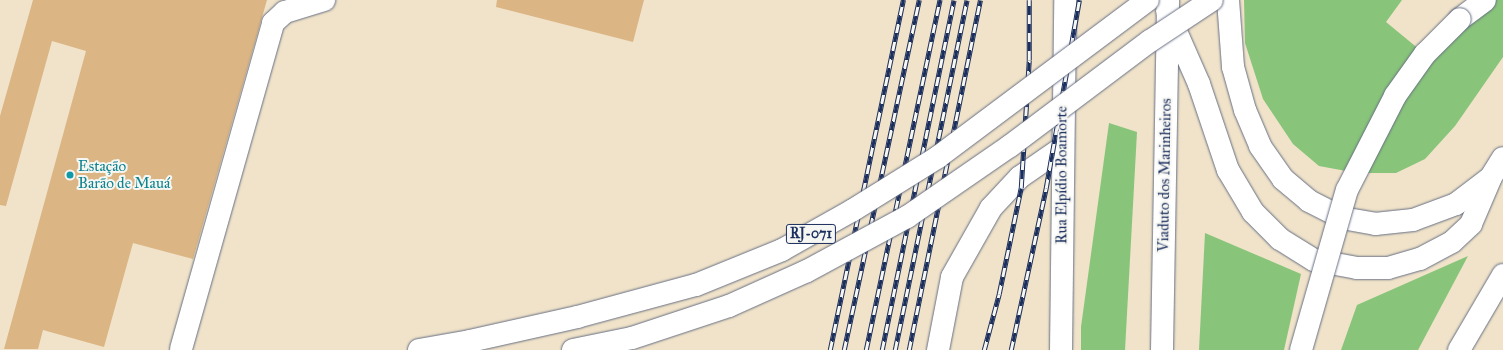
<!DOCTYPE html>
<html>
<head>
<meta charset="utf-8">
<style>
  body { margin:0 }
  #map { position:relative; width:1503px; height:350px; overflow:hidden; background:#f0e3c9; font-family:"IM FELL Great Primer",serif }
  div>[style] { position:absolute }
  [style*='--x'] { left:calc(var(--x)*1px); top:calc(var(--y)*1px); width:calc(var(--w)*1px); rotate:calc(var(--a)*1deg) }
  .green>* { inset:0; background:#88c47a }
  .building>* { inset:0; background:#dbb584 }
  .roads { filter:drop-shadow(0 0 1px #666e83) drop-shadow(0 0 1px #666e83) }
  .minor>* { height:22px; margin:-11px; padding:0 11px; transform-origin:11px; border-radius:11px; background:#fff }
  .major>* { height:22px; margin:-11px; padding:0 11px; transform-origin:11px; border-radius:11px; background:#fff }
  .highway>* { height:22px; margin:-11px; padding:0 11px; transform-origin:11px; border-radius:11px; background:#fff }
  .rail>* { height:4.5px; margin-top:-2.25px; transform-origin:0; background:repeating-linear-gradient(90deg,#f6f6f2 0 9px,#1b2f5e 0 18px); box-sizing:border-box; border-block:1px solid #1b2f5e }
  .bridges { filter:drop-shadow(0 0 1px #666e83) drop-shadow(0 0 1px #666e83) }
  .highway-bridge>* { height:22px; margin:-11px; padding:0 11px; transform-origin:11px; border-radius:11px; background:#fff }
  .dots>* { width:11px; height:11px; translate:-50% -50%; box-sizing:border-box; border:2px solid #f6f6f2; border-radius:50% }
  span { translate:-50% -50%; white-space:nowrap; text-align:center; line-height:1.15; -webkit-text-stroke:4px #f6f6f2; paint-order:stroke }
  .shield-label span { padding:1px 3px; background:#f6f6f2; border:1px solid; border-radius:3px; -webkit-text-stroke-width:0 }
  .shield-label { font-size:14px; color:#1b2f5e; font-weight:700 }
  .culture-label { font-size:15px; color:#0d838f }
  .left { translate:0 -50%; text-align:left }
  .street-label { font-size:15px; color:#1b2f5e }
</style>
</head>
<body>
<div id="map">
  <div class="green">
    <i style="clip-path:polygon(1244px 0,1402px 0,1386px 22px,1420px 50px,1469px 0,1503px 0,1503px 57px,1455px 126px,1425px 159px,1396px 173px,1357px 173px,1319px 166px,1293px 144px,1263px 99px,1245px 43px)"></i>
    <i style="clip-path:polygon(1109px 123px,1137px 132px,1125px 350px,1081px 350px,1081px 327px)"></i>
    <i style="clip-path:polygon(1205px 233px,1301px 274px,1284px 350px,1199px 350px)"></i>
    <i style="clip-path:polygon(1468px 256px,1418px 350px,1341px 350px,1357px 305px)"></i>
  </div>
  <div class="building">
    <i style="clip-path:polygon(33px 0,267px 0,193px 259px,133px 243px,104px 347px,43px 330px,38px 349px,4px 349px,86px 51px,52px 41px,6px 206px,0 205px,0 116px)"></i>
    <i style="clip-path:polygon(497px 0,644px 0,633px 42px,496px 7px)"></i>
  </div>
  <div class="roads">
    <div class="minor">
      <i style="--x:181;--y:349;--w:339;--a:-74.2"></i>
      <i style="--x:273;--y:23;--w:16;--a:-43"></i>
      <i style="--x:285;--y:12;--w:41;--a:-17.1"></i>
      <i style="--x:938;--y:350;--w:74;--a:-79.1"></i>
      <i style="--x:952;--y:277;--w:79;--a:-60.5"></i>
      <i style="--x:991;--y:208;--w:42;--a:-46.9"></i>
      <i style="--x:1020;--y:177;--w:51;--a:-34.6"></i>
    </div>
    <div class="major">
      <i style="--x:1061;--y:350;--w:350;--a:-89.3"></i>
      <i style="--x:1162;--y:350;--w:350;--a:-89"></i>
      <i style="--x:1459;--y:350;--w:87;--a:-59.6"></i>
    </div>
    <div class="highway">
      <i style="--x:1228;--y:0;--w:67;--a:85.7"></i>
      <i style="--x:1233;--y:67;--w:45;--a:74.4"></i>
      <i style="--x:1245;--y:110;--w:39;--a:67"></i>
      <i style="--x:1260;--y:146;--w:40;--a:55.1"></i>
      <i style="--x:1283;--y:179;--w:34;--a:40"></i>
      <i style="--x:1309;--y:201;--w:37;--a:27"></i>
      <i style="--x:1342;--y:218;--w:34;--a:10"></i>
      <i style="--x:1375;--y:224;--w:38;--a:-6"></i>
      <i style="--x:1413;--y:220;--w:46;--a:-20.4"></i>
      <i style="--x:1456;--y:204;--w:43;--a:-37.4"></i>
      <i style="--x:1167;--y:11;--w:80;--a:66.3"></i>
      <i style="--x:1199;--y:84;--w:91;--a:71.4"></i>
      <i style="--x:1228;--y:170;--w:49;--a:59.2"></i>
      <i style="--x:1253;--y:212;--w:38;--a:45"></i>
      <i style="--x:1280;--y:239;--w:40;--a:32"></i>
      <i style="--x:1314;--y:260;--w:44;--a:10.5"></i>
      <i style="--x:1357;--y:268;--w:31;--a:0"></i>
      <i style="--x:1388;--y:268;--w:33;--a:-16"></i>
      <i style="--x:1420;--y:259;--w:36;--a:-28"></i>
      <i style="--x:1452;--y:242;--w:26;--a:-43"></i>
      <i style="--x:1471;--y:224;--w:51;--a:-66.9"></i>
      <i style="--x:1491;--y:177;--w:22;--a:-58"></i>
      <i style="--x:1460;--y:19;--w:31;--a:-37"></i>
    </div>
  </div>
  <div class="rail">
    <i style="--x:830;--y:350;--w:358;--a:-78.2"></i>
    <i style="--x:844;--y:350;--w:358;--a:-77.9"></i>
    <i style="--x:866;--y:350;--w:358;--a:-78.1"></i>
    <i style="--x:882;--y:350;--w:357;--a:-78.4"></i>
    <i style="--x:895;--y:350;--w:357;--a:-78.4"></i>
    <i style="--x:909;--y:350;--w:357;--a:-78.5"></i>
    <i style="--x:984;--y:350;--w:58;--a:-75"></i>
    <i style="--x:999;--y:294;--w:108;--a:-78.3"></i>
    <i style="--x:1021;--y:188;--w:128;--a:-86.4"></i>
    <i style="--x:1029;--y:60;--w:60;--a:-90"></i>
    <i style="--x:1011;--y:350;--w:166;--a:-77.8"></i>
    <i style="--x:1046;--y:188;--w:191;--a:-80"></i>
  </div>
  <div class="bridges">
    <div class="highway-bridge">
      <i style="--x:419;--y:350;--w:52;--a:-10"></i>
      <i style="--x:470;--y:341;--w:110;--a:-12.6"></i>
      <i style="--x:577;--y:317;--w:123;--a:-15.1"></i>
      <i style="--x:696;--y:285;--w:93;--a:-22.1"></i>
      <i style="--x:782;--y:250;--w:81;--a:-29.4"></i>
      <i style="--x:853;--y:210;--w:100;--a:-31.9"></i>
      <i style="--x:938;--y:157;--w:262;--a:-36.8"></i>
      <i style="--x:573;--y:350;--w:60;--a:-11.5"></i>
      <i style="--x:632;--y:338;--w:102;--a:-18.3"></i>
      <i style="--x:729;--y:306;--w:85;--a:-24.2"></i>
      <i style="--x:807;--y:271;--w:114;--a:-28.4"></i>
      <i style="--x:907;--y:217;--w:125;--a:-34.6"></i>
      <i style="--x:1010;--y:146;--w:175;--a:-36.9"></i>
      <i style="--x:1150;--y:41;--w:74;--a:-33.5"></i>
      <i style="--x:1301;--y:350;--w:166;--a:-74"></i>
      <i style="--x:1347;--y:190;--w:106;--a:-62.9"></i>
      <i style="--x:1395;--y:96;--w:52;--a:-54.5"></i>
      <i style="--x:1425;--y:54;--w:49;--a:-45"></i>
    </div>
  </div>
  <div class="dots">
    <i style="left:70px;top:175px;background:#0f9aa8"></i>
  </div>
  <div class="shield-label">
    <span style="left:811px;top:234px">RJ-071</span>
  </div>
  <div class="culture-label">
    <span class="left" style="left:78px;top:175px">Estação<br>Barão de Mauá</span>
  </div>
  <div class="street-label">
    <span style="left:1062px;top:175px;rotate:-90deg">Rua Elpídio Boamorte</span>
    <span style="left:1165px;top:175px;rotate:-89deg">Viaduto dos Marinheiros</span>
  </div>
</div>
</body>
</html>
